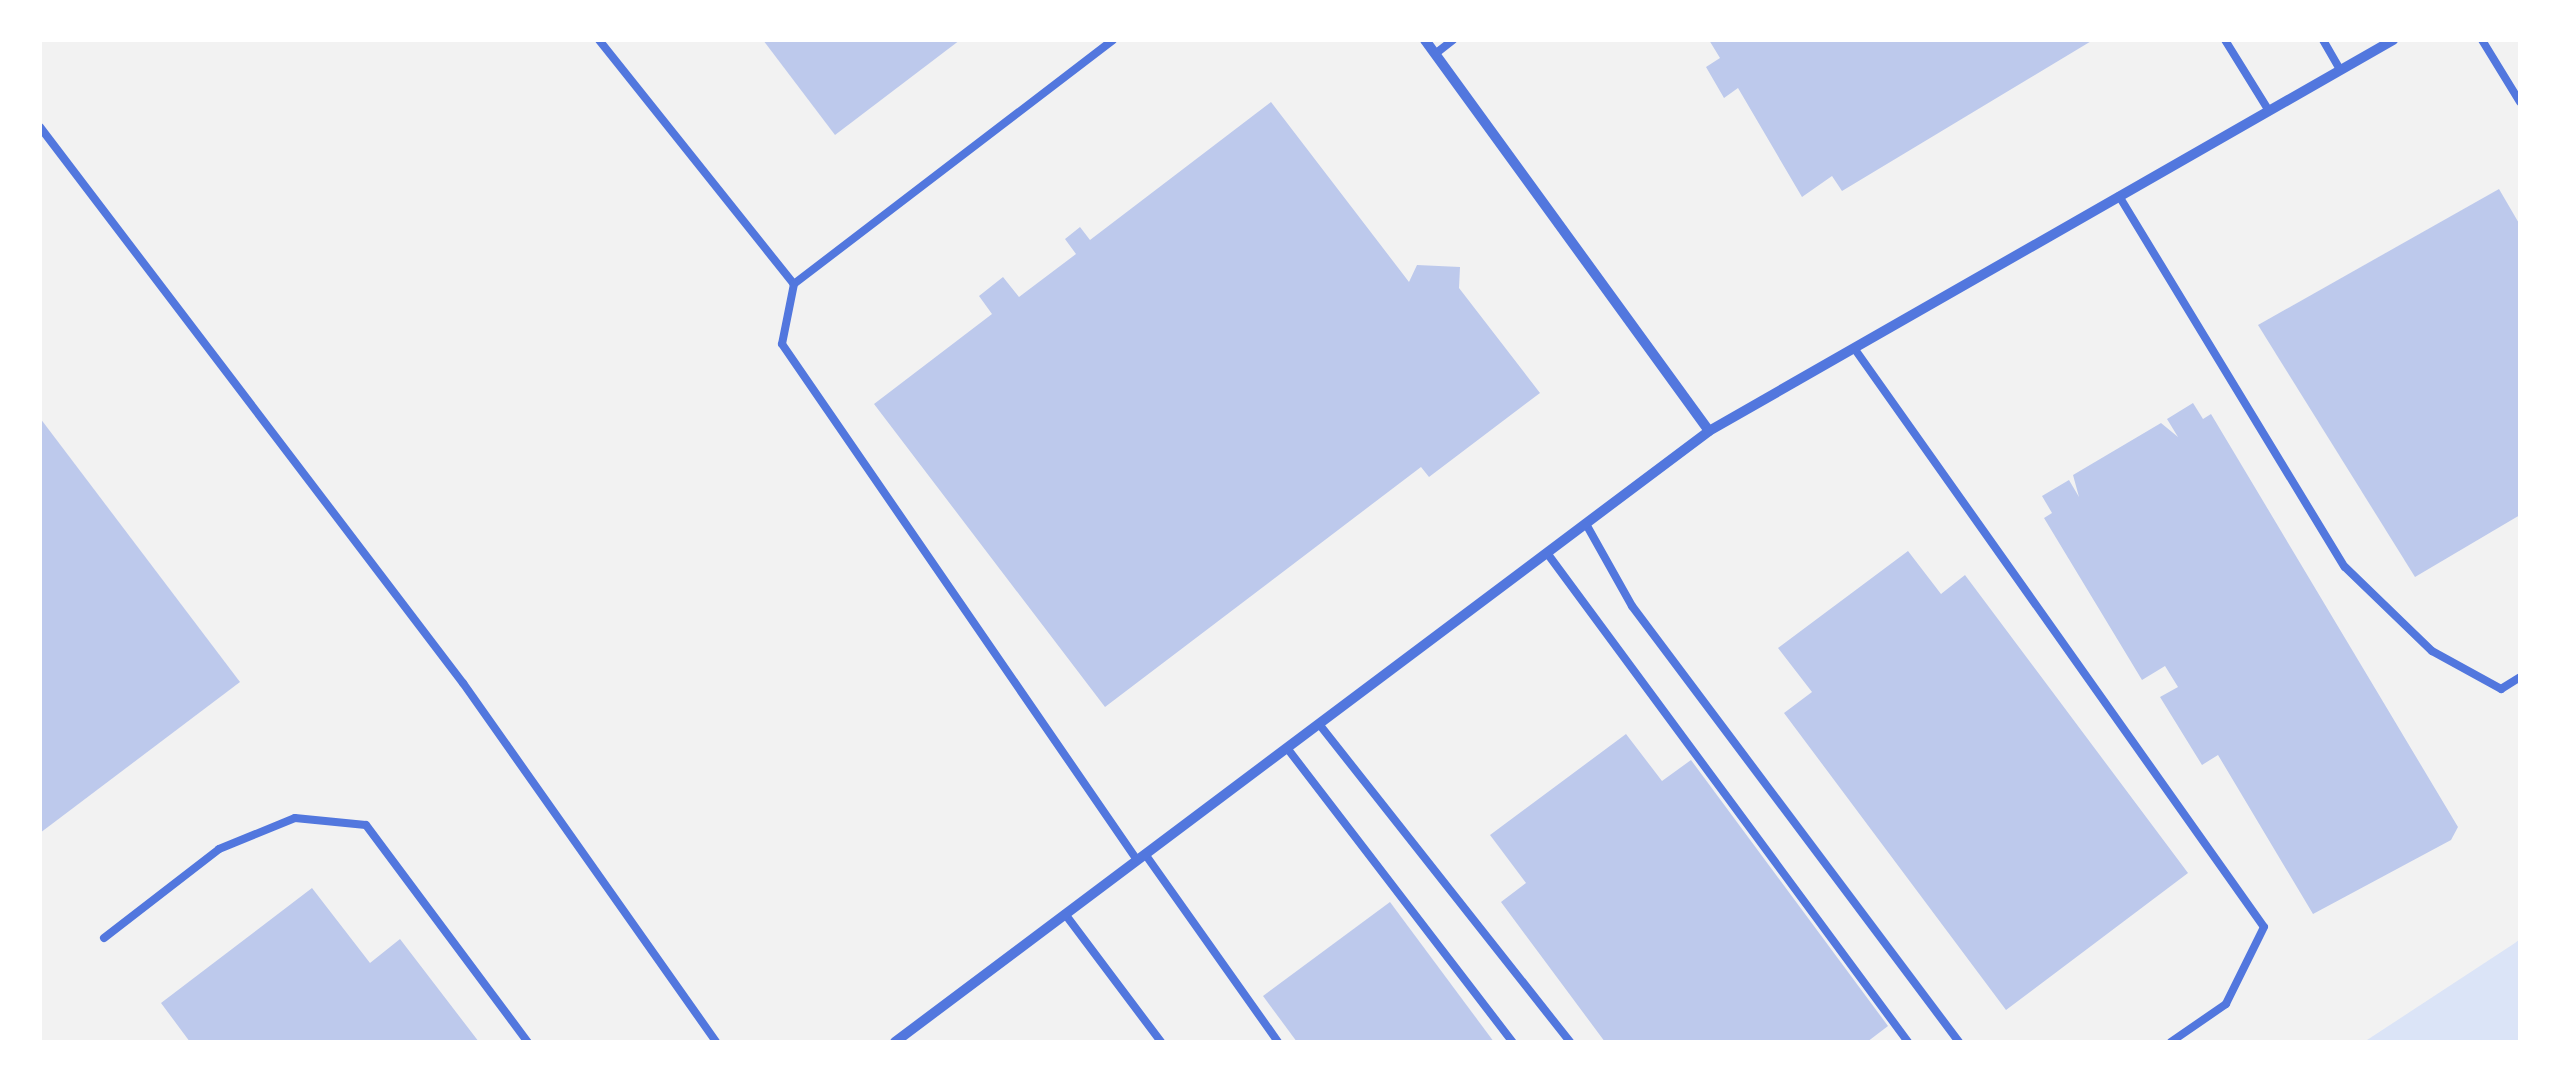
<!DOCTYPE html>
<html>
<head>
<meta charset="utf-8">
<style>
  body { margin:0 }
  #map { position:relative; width:2560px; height:1082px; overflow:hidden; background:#f2f2f2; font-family:Rubik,sans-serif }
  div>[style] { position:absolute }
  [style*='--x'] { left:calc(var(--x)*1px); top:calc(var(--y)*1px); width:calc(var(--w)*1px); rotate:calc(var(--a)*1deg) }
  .green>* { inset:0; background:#dbe4f7 }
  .building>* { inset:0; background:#bdc9ec }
  .service>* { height:8px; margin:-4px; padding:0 4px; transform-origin:4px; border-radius:4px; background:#5277de }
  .minor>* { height:10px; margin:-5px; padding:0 5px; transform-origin:5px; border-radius:5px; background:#5277de }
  span { translate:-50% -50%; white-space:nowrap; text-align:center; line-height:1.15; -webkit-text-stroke:8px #fff; paint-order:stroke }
  .frame { position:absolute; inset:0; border:42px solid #fff; pointer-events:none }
</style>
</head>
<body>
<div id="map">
  <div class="green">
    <i style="clip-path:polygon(2520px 939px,2520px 1042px,2364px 1042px,2515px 943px)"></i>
  </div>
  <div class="building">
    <i style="clip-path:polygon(763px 40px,960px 40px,835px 135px)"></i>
    <i style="clip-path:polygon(1709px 40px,2093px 40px,1842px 191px,1832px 176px,1802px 197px,1738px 88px,1724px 98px,1706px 67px,1720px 58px)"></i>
    <i style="clip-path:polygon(1271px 102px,1409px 282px,1417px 265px,1460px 267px,1459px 288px,1540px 393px,1429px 477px,1421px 467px,1105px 707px,874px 404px,992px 314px,979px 296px,1003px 277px,1019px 297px,1076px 254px,1065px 239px,1080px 227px,1090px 240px)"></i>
    <i style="clip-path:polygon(2499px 189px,2520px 225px,2520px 515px,2415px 577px,2258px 325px)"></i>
    <i style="clip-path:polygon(2193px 403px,2203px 419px,2211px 414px,2458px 827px,2451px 840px,2313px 914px,2218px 755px,2202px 765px,2160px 697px,2178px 687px,2165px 666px,2142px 680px,2044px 518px,2052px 513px,2042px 496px,2069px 480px,2079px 497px,2073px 475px,2161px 423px,2178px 437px,2167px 419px)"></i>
    <i style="clip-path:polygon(40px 418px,240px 682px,40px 833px)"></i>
    <i style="clip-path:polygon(1908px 551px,1941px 594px,1965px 575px,2188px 873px,2006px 1010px,1784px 713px,1812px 692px,1778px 648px)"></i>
    <i style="clip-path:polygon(1626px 734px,1662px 781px,1691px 760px,1888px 1026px,1867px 1042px,1605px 1042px,1501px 902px,1526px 883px,1490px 835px)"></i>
    <i style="clip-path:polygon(312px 888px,370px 963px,400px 939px,479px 1042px,190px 1042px,161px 1003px)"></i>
    <i style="clip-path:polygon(1390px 902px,1494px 1042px,1297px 1042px,1263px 996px)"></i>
  </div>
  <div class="service">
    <i style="--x:599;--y:40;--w:312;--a:51.4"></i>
    <i style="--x:1113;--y:40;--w:402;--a:142.6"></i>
    <i style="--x:794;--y:284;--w:61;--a:101.3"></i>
    <i style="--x:782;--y:344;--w:626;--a:55.47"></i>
    <i style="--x:2225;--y:40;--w:84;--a:58.2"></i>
    <i style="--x:2323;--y:40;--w:34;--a:60"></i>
    <i style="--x:2482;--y:40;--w:73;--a:58.5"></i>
    <i style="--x:1435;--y:54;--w:23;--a:-38"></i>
    <i style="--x:40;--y:127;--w:699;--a:52.74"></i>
    <i style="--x:463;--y:683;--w:439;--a:54.8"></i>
    <i style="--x:2119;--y:196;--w:434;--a:58.7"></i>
    <i style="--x:2345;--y:567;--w:121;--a:44"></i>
    <i style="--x:2432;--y:651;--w:79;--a:28.8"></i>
    <i style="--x:2501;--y:689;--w:22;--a:-32"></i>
    <i style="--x:1854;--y:348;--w:709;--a:54.7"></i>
    <i style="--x:2264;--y:927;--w:86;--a:116.3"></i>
    <i style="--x:2226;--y:1004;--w:67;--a:145.4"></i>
    <i style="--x:1586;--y:524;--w:94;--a:60.7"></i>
    <i style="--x:1632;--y:606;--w:545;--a:53.13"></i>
    <i style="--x:1547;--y:553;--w:608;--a:53.56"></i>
    <i style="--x:1319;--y:724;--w:405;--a:51.7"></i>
    <i style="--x:1287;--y:748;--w:371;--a:52.5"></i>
    <i style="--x:1145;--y:854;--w:230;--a:54.7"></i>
    <i style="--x:1065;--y:914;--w:160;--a:53.1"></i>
    <i style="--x:104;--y:938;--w:145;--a:-37.7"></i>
    <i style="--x:219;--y:849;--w:82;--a:-22.2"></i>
    <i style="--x:295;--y:818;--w:71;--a:5.6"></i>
    <i style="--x:366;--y:825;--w:271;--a:53.3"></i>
  </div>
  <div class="minor">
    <i style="--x:1425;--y:40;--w:483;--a:54"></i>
    <i style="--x:895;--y:1042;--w:1018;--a:-36.89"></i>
    <i style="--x:1709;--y:431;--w:788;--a:-29.75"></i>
  </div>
  <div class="frame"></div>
</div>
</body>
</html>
